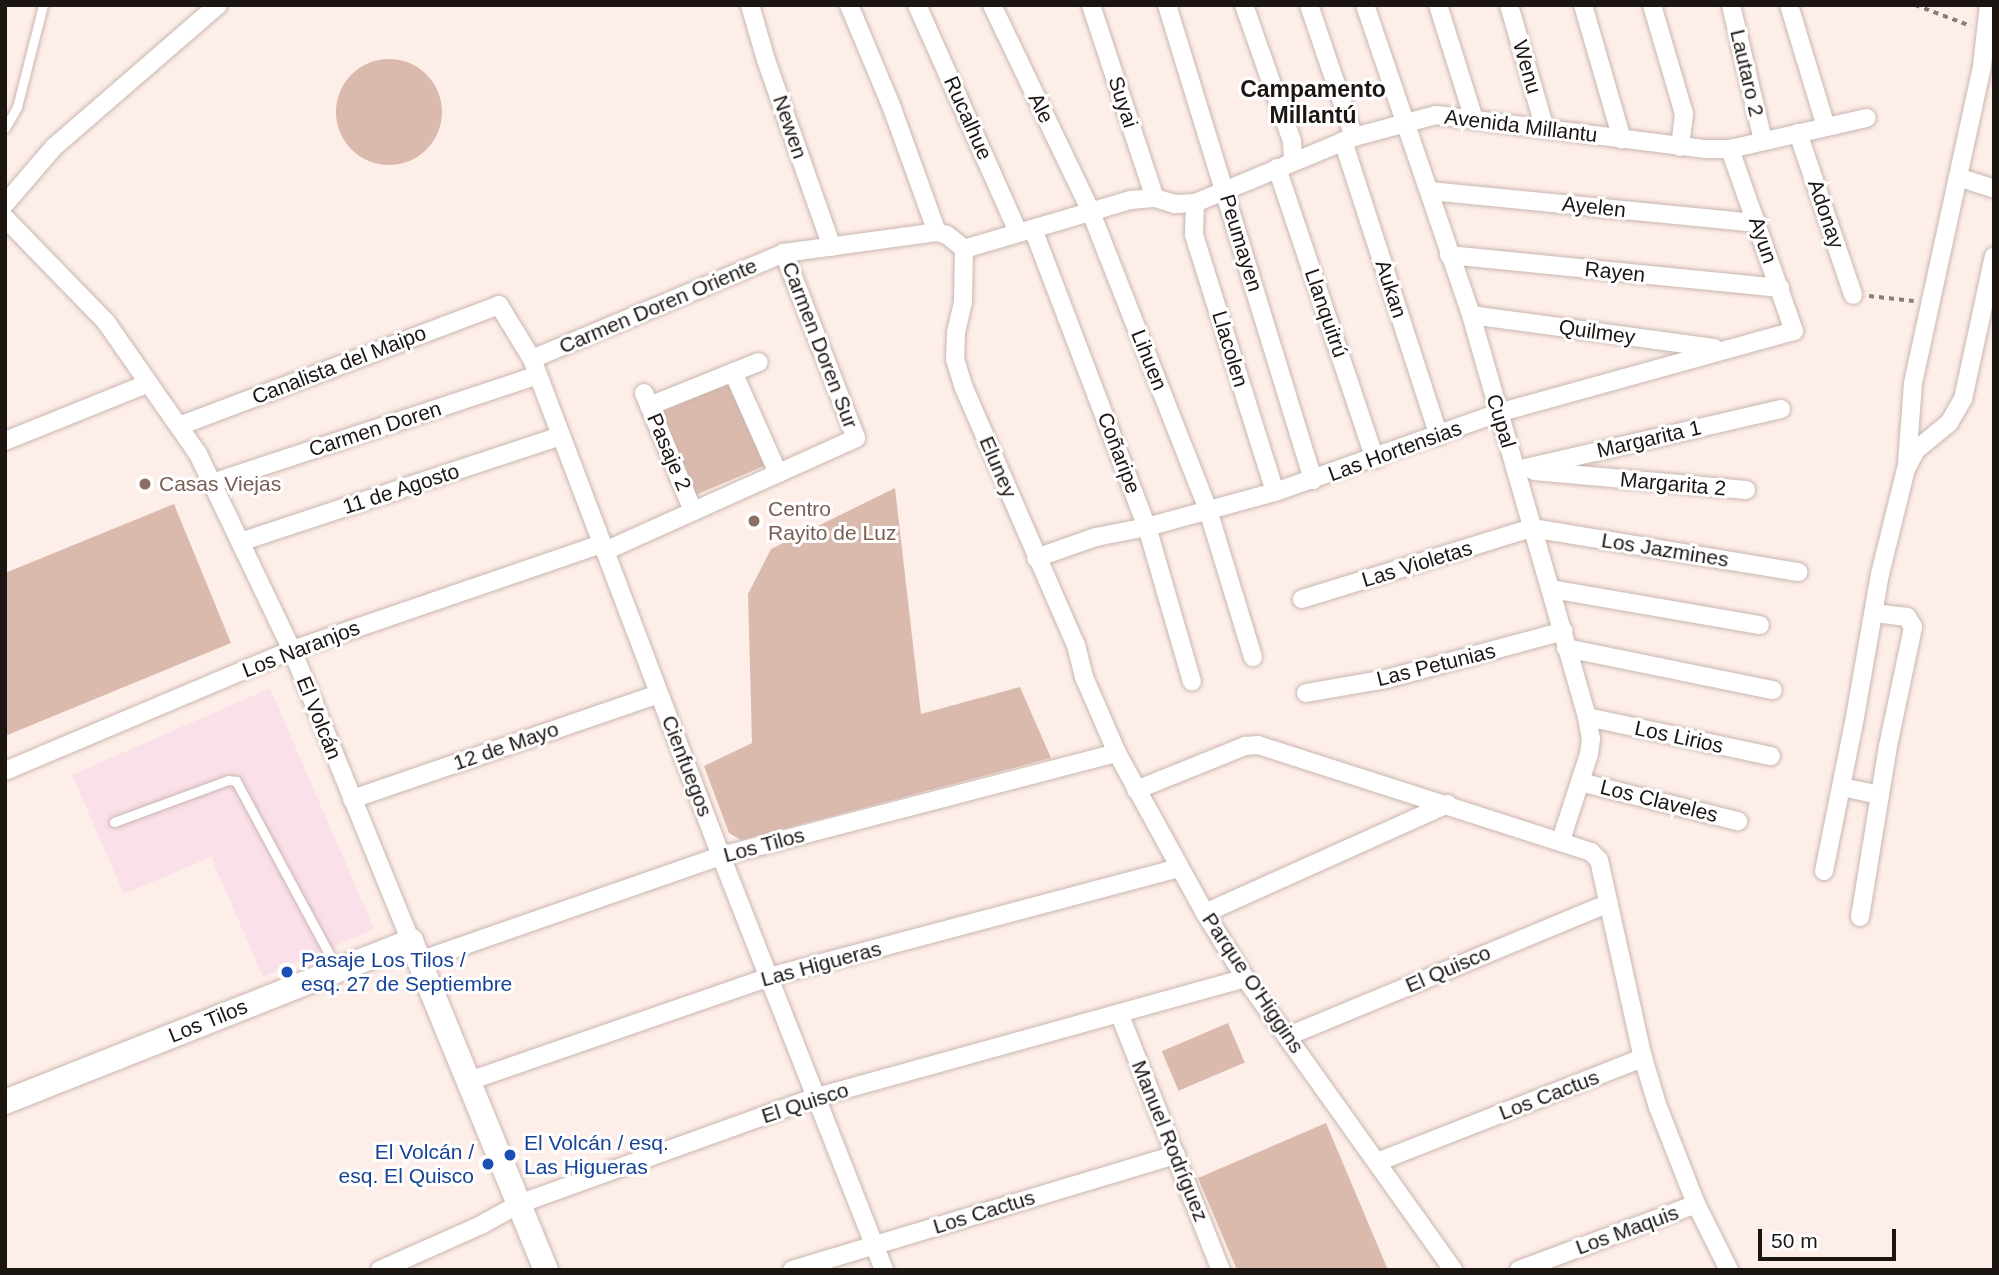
<!DOCTYPE html>
<html>
<head>
<meta charset="utf-8">
<style>
  body { margin:0 }
  #map { position:relative; width:1999px; height:1275px; overflow:hidden; background:#feeee9; font-family:Arial,sans-serif }
  div>[style] { position:absolute }
  [style*='--x'] { left:calc(var(--x)*1px); top:calc(var(--y)*1px); width:calc(var(--w)*1px); rotate:calc(var(--a)*1deg) }
  .industrial>* { inset:0; background:#fae0e8 }
  .green>* { inset:0; background:#dbbaae; transform-origin:0 0 }
  .round { border-radius:50% }
  .path>* { height:3.5px; margin-top:-1.75px; transform-origin:0; background:repeating-linear-gradient(90deg,#897e7a 0 5px,transparent 0 10px) }
  .roads { filter:drop-shadow(0 0 2px #c9b6af) drop-shadow(0 0 2px #c9b6af) }
  .lane>* { height:9px; margin:-4.5px; padding:0 4.5px; transform-origin:4.5px; border-radius:4.5px; background:#fff }
  .street>* { height:18px; margin:-9px; padding:0 9px; transform-origin:9px; border-radius:9px; background:#fff }
  .secondary>* { height:24px; margin:-12px; padding:0 12px; transform-origin:12px; border-radius:12px; background:#fff }
  .dots>* { width:19px; height:19px; translate:-50% -50%; box-sizing:border-box; border:4px solid #fff; border-radius:50% }
  span { translate:-50% -50%; white-space:nowrap; text-align:center; line-height:1.15; -webkit-text-stroke:6px #fff; paint-order:stroke }
  .street-label { font-size:21px; color:#1c1613 }
  .education-label { font-size:21px; color:#785e54 }
  .left { translate:0 -50%; text-align:left }
  .transit-label { font-size:21px; color:#164399 }
  .right { translate:-100% -50%; text-align:right }
  .neighbourhood-label { font-size:23px; color:#1c1613; font-weight:700 }
  .frame { position:absolute; inset:0; border:7px solid #1c1613; pointer-events:none }
  .scale { position:absolute; left:1758px; top:1229px; width:138px; height:32px; box-sizing:border-box; border:4px solid #1c1613; border-top:0; padding-left:9px; font-size:21px; line-height:24px; white-space:nowrap; color:#1c1613; -webkit-text-stroke:5px #fff; paint-order:stroke }
</style>
</head>
<body>
<div id="map">
  <div class="industrial">
    <i style="clip-path:polygon(270px 688px,374px 929px,263px 977px,211px 857px,124px 894px,72px 775px)"></i>
  </div>
  <div class="green">
    <i class="round" style="left:336px;top:59px;width:106px;height:106px"></i>
    <i style="left:729px;top:383px;width:90px;height:74px;rotate:67deg"></i>
    <i style="clip-path:polygon(895px 488px,921px 714px,1020px 687px,1051px 758px,741px 840px,729px 833px,704px 766px,752px 743px,748px 594px,771px 549px)"></i>
    <i style="clip-path:polygon(174px 504px,231px 643px,5px 736px,5px 573px)"></i>
    <i style="left:1228px;top:1023px;width:43px;height:72px;rotate:67deg"></i>
    <i style="clip-path:polygon(1326px 1123px,1388px 1270px,1237px 1270px,1198px 1178px)"></i>
  </div>
  <div class="path">
    <i style="--x:1915;--y:5;--w:60;--a:20.6"></i>
    <i style="--x:1869;--y:296;--w:45;--a:6.3"></i>
  </div>
  <div class="roads">
    <div class="lane">
      <i style="--x:5;--y:128;--w:24;--a:-60"></i>
      <i style="--x:17;--y:107;--w:105;--a:-75.7"></i>
      <i style="--x:114;--y:822;--w:121;--a:-20.2"></i>
      <i style="--x:228;--y:780;--w:8;--a:7"></i>
      <i style="--x:236;--y:781;--w:211;--a:61.7"></i>
    </div>
    <div class="street">
      <i style="--x:750;--y:5;--w:57;--a:73.8"></i>
      <i style="--x:766;--y:60;--w:198;--a:70.6"></i>
      <i style="--x:849;--y:5;--w:112;--a:67.3"></i>
      <i style="--x:892;--y:108;--w:132;--a:70.1"></i>
      <i style="--x:917;--y:5;--w:248;--a:66"></i>
      <i style="--x:992;--y:5;--w:227;--a:64.4"></i>
      <i style="--x:1090;--y:210;--w:322;--a:68.5"></i>
      <i style="--x:1208;--y:510;--w:154;--a:73"></i>
      <i style="--x:1091;--y:5;--w:203;--a:71.7"></i>
      <i style="--x:1167;--y:5;--w:497;--a:72.9"></i>
      <i style="--x:1244;--y:5;--w:144;--a:70.6"></i>
      <i style="--x:1292;--y:141;--w:20;--a:87"></i>
      <i style="--x:1309;--y:5;--w:139;--a:71.2"></i>
      <i style="--x:1365;--y:5;--w:328;--a:71.1"></i>
      <i style="--x:1471;--y:315;--w:418;--a:73.9"></i>
      <i style="--x:1587;--y:717;--w:22;--a:80"></i>
      <i style="--x:1591;--y:739;--w:15;--a:98"></i>
      <i style="--x:1589;--y:754;--w:90;--a:108"></i>
      <i style="--x:1438;--y:5;--w:120;--a:72.5"></i>
      <i style="--x:1509;--y:5;--w:129;--a:73.8"></i>
      <i style="--x:1583;--y:5;--w:140;--a:73.8"></i>
      <i style="--x:1652;--y:5;--w:114;--a:73.6"></i>
      <i style="--x:1684;--y:114;--w:33;--a:97"></i>
      <i style="--x:1731;--y:5;--w:139;--a:76.7"></i>
      <i style="--x:1789;--y:5;--w:127;--a:73.1"></i>
      <i style="--x:1798;--y:133;--w:171;--a:71.2"></i>
      <i style="--x:1343;--y:141;--w:310;--a:72"></i>
      <i style="--x:1277;--y:168;--w:307;--a:71.4"></i>
      <i style="--x:1958;--y:177;--w:38;--a:18"></i>
      <i style="--x:1430;--y:191;--w:329;--a:5.6"></i>
      <i style="--x:1195;--y:203;--w:32;--a:92"></i>
      <i style="--x:1194;--y:235;--w:269;--a:72.5"></i>
      <i style="--x:5;--y:204;--w:75;--a:-49.3"></i>
      <i style="--x:54;--y:147;--w:217;--a:-40.9"></i>
      <i style="--x:5;--y:218;--w:145;--a:45.8"></i>
      <i style="--x:106;--y:322;--w:161;--a:55.1"></i>
      <i style="--x:198;--y:454;--w:217;--a:64.4"></i>
      <i style="--x:292;--y:650;--w:314;--a:67.8"></i>
      <i style="--x:1033;--y:229;--w:319;--a:69.1"></i>
      <i style="--x:1147;--y:527;--w:161;--a:73.8"></i>
      <i style="--x:964;--y:249;--w:53;--a:91.1"></i>
      <i style="--x:963;--y:302;--w:32;--a:103"></i>
      <i style="--x:956;--y:333;--w:26;--a:92"></i>
      <i style="--x:955;--y:359;--w:30;--a:73"></i>
      <i style="--x:964;--y:388;--w:280;--a:66.5"></i>
      <i style="--x:1076;--y:645;--w:33;--a:76"></i>
      <i style="--x:1084;--y:677;--w:83;--a:66.5"></i>
      <i style="--x:1117;--y:753;--w:183;--a:61.2"></i>
      <i style="--x:1205;--y:913;--w:76;--a:58.4"></i>
      <i style="--x:1245;--y:978;--w:359;--a:54.5"></i>
      <i style="--x:1449;--y:255;--w:333;--a:5.7"></i>
      <i style="--x:1471;--y:315;--w:245;--a:7.7"></i>
      <i style="--x:532;--y:359;--w:273;--a:-22.8"></i>
      <i style="--x:784;--y:253;--w:154;--a:-7.8"></i>
      <i style="--x:937;--y:232;--w:10;--a:17"></i>
      <i style="--x:947;--y:235;--w:22;--a:39"></i>
      <i style="--x:964;--y:249;--w:174;--a:-16.4"></i>
      <i style="--x:1131;--y:200;--w:24;--a:-5"></i>
      <i style="--x:1155;--y:198;--w:21;--a:17"></i>
      <i style="--x:1175;--y:204;--w:20;--a:-3"></i>
      <i style="--x:1195;--y:203;--w:172;--a:-22.5"></i>
      <i style="--x:1354;--y:137;--w:85;--a:-15"></i>
      <i style="--x:1436;--y:115;--w:272;--a:7.2"></i>
      <i style="--x:1706;--y:149;--w:24;--a:0"></i>
      <i style="--x:1730;--y:149;--w:140;--a:-12.8"></i>
      <i style="--x:733;--y:372;--w:111;--a:66"></i>
      <i style="--x:644;--y:393;--w:128;--a:67.4"></i>
      <i style="--x:649;--y:406;--w:118;--a:-21.8"></i>
      <i style="--x:179;--y:426;--w:342;--a:-20.7"></i>
      <i style="--x:499;--y:305;--w:63;--a:58.6"></i>
      <i style="--x:532;--y:359;--w:532;--a:69.18"></i>
      <i style="--x:721;--y:856;--w:445;--a:68.5"></i>
      <i style="--x:5;--y:441;--w:155;--a:-21.9"></i>
      <i style="--x:1907;--y:463;--w:80;--a:-85.7"></i>
      <i style="--x:1913;--y:383;--w:324;--a:-77.7"></i>
      <i style="--x:1982;--y:66;--w:61;--a:-83.5"></i>
      <i style="--x:1517;--y:470;--w:271;--a:-13"></i>
      <i style="--x:1534;--y:471;--w:213;--a:5.1"></i>
      <i style="--x:212;--y:483;--w:343;--a:-18.3"></i>
      <i style="--x:240;--y:542;--w:338;--a:-18.3"></i>
      <i style="--x:605;--y:551;--w:275;--a:-24.2"></i>
      <i style="--x:856;--y:438;--w:199;--a:-111.3"></i>
      <i style="--x:1036;--y:558;--w:64;--a:-19.3"></i>
      <i style="--x:1096;--y:537;--w:52;--a:-11.1"></i>
      <i style="--x:1147;--y:527;--w:133;--a:-15.3"></i>
      <i style="--x:1275;--y:492;--w:237;--a:-19.5"></i>
      <i style="--x:1498;--y:413;--w:307;--a:-15.5"></i>
      <i style="--x:1794;--y:331;--w:193;--a:-109.4"></i>
      <i style="--x:1551;--y:589;--w:212;--a:9.8"></i>
      <i style="--x:1302;--y:599;--w:241;--a:-17.2"></i>
      <i style="--x:1532;--y:528;--w:270;--a:9.4"></i>
      <i style="--x:1566;--y:648;--w:211;--a:11.5"></i>
      <i style="--x:1306;--y:693;--w:81;--a:-9.9"></i>
      <i style="--x:1386;--y:679;--w:184;--a:-15.1"></i>
      <i style="--x:1587;--y:717;--w:188;--a:12"></i>
      <i style="--x:5;--y:771;--w:311;--a:-22.9"></i>
      <i style="--x:292;--y:650;--w:328;--a:-18.9"></i>
      <i style="--x:1580;--y:782;--w:163;--a:13.9"></i>
      <i style="--x:1842;--y:787;--w:39;--a:12"></i>
      <i style="--x:1136;--y:790;--w:118;--a:-22"></i>
      <i style="--x:1245;--y:746;--w:13;--a:-4"></i>
      <i style="--x:1258;--y:745;--w:350;--a:17.8"></i>
      <i style="--x:1591;--y:852;--w:11;--a:45"></i>
      <i style="--x:1599;--y:860;--w:203;--a:77.5"></i>
      <i style="--x:1643;--y:1058;--w:51;--a:73"></i>
      <i style="--x:1658;--y:1107;--w:104;--a:68.6"></i>
      <i style="--x:1696;--y:1204;--w:74;--a:63.4"></i>
      <i style="--x:352;--y:799;--w:324;--a:-18.9"></i>
      <i style="--x:1824;--y:871;--w:157;--a:-78.6"></i>
      <i style="--x:1855;--y:717;--w:145;--a:-80.1"></i>
      <i style="--x:1880;--y:574;--w:108;--a:-76.1"></i>
      <i style="--x:1906;--y:469;--w:21;--a:-62"></i>
      <i style="--x:1916;--y:450;--w:43;--a:-39.3"></i>
      <i style="--x:1949;--y:423;--w:28;--a:-60"></i>
      <i style="--x:1963;--y:399;--w:146;--a:-77.8"></i>
      <i style="--x:1205;--y:913;--w:266;--a:-24.2"></i>
      <i style="--x:1860;--y:917;--w:173;--a:-80.7"></i>
      <i style="--x:1888;--y:746;--w:122;--a:-78.1"></i>
      <i style="--x:1913;--y:627;--w:12;--a:-121"></i>
      <i style="--x:1907;--y:617;--w:34;--a:-173"></i>
      <i style="--x:419;--y:961;--w:320;--a:-19.2"></i>
      <i style="--x:721;--y:856;--w:409;--a:-14.6"></i>
      <i style="--x:1119;--y:1013;--w:277;--a:68.4"></i>
      <i style="--x:1288;--y:1036;--w:347;--a:-22.5"></i>
      <i style="--x:469;--y:1081;--w:318;--a:-19.1"></i>
      <i style="--x:769;--y:977;--w:424;--a:-14.9"></i>
      <i style="--x:1377;--y:1162;--w:286;--a:-21.4"></i>
      <i style="--x:380;--y:1270;--w:111;--a:-24"></i>
      <i style="--x:481;--y:1225;--w:43;--a:-28.9"></i>
      <i style="--x:519;--y:1204;--w:317;--a:-19.8"></i>
      <i style="--x:817;--y:1097;--w:444;--a:-15.5"></i>
      <i style="--x:792;--y:1270;--w:401;--a:-16.7"></i>
      <i style="--x:1519;--y:1270;--w:189;--a:-20.4"></i>
    </div>
    <div class="secondary">
      <i style="--x:5;--y:1102;--w:437;--a:-21.6"></i>
      <i style="--x:411;--y:941;--w:356;--a:67.7"></i>
    </div>
  </div>
  <div class="dots">
    <i style="left:145px;top:484px;background:#8d6e63"></i>
    <i style="left:754px;top:521px;background:#8d6e63"></i>
    <i style="left:287px;top:972px;background:#1a4fb4"></i>
    <i style="left:510px;top:1155px;background:#1a4fb4"></i>
    <i style="left:488px;top:1164px;background:#1a4fb4"></i>
  </div>
  <div class="street-label">
    <span style="left:1527px;top:67px;rotate:74deg">Wenu</span>
    <span style="left:1747px;top:73px;rotate:77deg">Lautaro 2</span>
    <span style="left:1123px;top:102px;rotate:72deg">Suyai</span>
    <span style="left:1041px;top:108px;rotate:64deg">Ale</span>
    <span style="left:968px;top:118px;rotate:66deg">Rucalhue</span>
    <span style="left:1521px;top:126px;rotate:7deg">Avenida Millantu</span>
    <span style="left:790px;top:127px;rotate:71deg">Newen</span>
    <span style="left:1594px;top:207px;rotate:6deg">Ayelen</span>
    <span style="left:1826px;top:214px;rotate:71deg">Adonay</span>
    <span style="left:1763px;top:240px;rotate:71deg">Ayun</span>
    <span style="left:1241px;top:243px;rotate:73deg">Peumayen</span>
    <span style="left:1615px;top:272px;rotate:6deg">Rayen</span>
    <span style="left:1391px;top:289px;rotate:72deg">Aukan</span>
    <span style="left:658px;top:306px;rotate:-23deg">Carmen Doren Oriente</span>
    <span style="left:1326px;top:313px;rotate:71deg">Llanquitrú</span>
    <span style="left:1597px;top:332px;rotate:8deg">Quilmey</span>
    <span style="left:820px;top:345px;rotate:69deg">Carmen Doren Sur</span>
    <span style="left:1230px;top:349px;rotate:73deg">Llacolen</span>
    <span style="left:1149px;top:360px;rotate:68deg">Lihuen</span>
    <span style="left:339px;top:365px;rotate:-21deg">Canalista del Maipo</span>
    <span style="left:1501px;top:421px;rotate:73deg">Cupal</span>
    <span style="left:375px;top:429px;rotate:-18deg">Carmen Doren</span>
    <span style="left:1649px;top:439px;rotate:-13deg">Margarita 1</span>
    <span style="left:1395px;top:451px;rotate:-20deg">Las Hortensias</span>
    <span style="left:669px;top:452px;rotate:67deg">Pasaje 2</span>
    <span style="left:1119px;top:453px;rotate:69deg">Coñaripe</span>
    <span style="left:998px;top:467px;rotate:67deg">Eluney</span>
    <span style="left:1673px;top:484px;rotate:5deg">Margarita 2</span>
    <span style="left:401px;top:489px;rotate:-18deg">11 de Agosto</span>
    <span style="left:1665px;top:550px;rotate:9deg">Los Jazmines</span>
    <span style="left:1417px;top:564px;rotate:-17deg">Las Violetas</span>
    <span style="left:301px;top:649px;rotate:-21deg">Los Naranjos</span>
    <span style="left:1436px;top:665px;rotate:-14deg">Las Petunias</span>
    <span style="left:319px;top:718px;rotate:68deg">El Volcán</span>
    <span style="left:1679px;top:737px;rotate:12deg">Los Lirios</span>
    <span style="left:506px;top:746px;rotate:-19deg">12 de Mayo</span>
    <span style="left:687px;top:766px;rotate:69deg">Cienfuegos</span>
    <span style="left:1659px;top:801px;rotate:14deg">Los Claveles</span>
    <span style="left:764px;top:845px;rotate:-15deg">Los Tilos</span>
    <span style="left:821px;top:964px;rotate:-15deg">Las Higueras</span>
    <span style="left:1448px;top:969px;rotate:-23deg">El Quisco</span>
    <span style="left:1253px;top:983px;rotate:56deg">Parque O'Higgins</span>
    <span style="left:208px;top:1021px;rotate:-22deg">Los Tilos</span>
    <span style="left:1549px;top:1095px;rotate:-21deg">Los Cactus</span>
    <span style="left:805px;top:1103px;rotate:-18deg">El Quisco</span>
    <span style="left:1170px;top:1141px;rotate:68deg">Manuel Rodríguez</span>
    <span style="left:984px;top:1212px;rotate:-17deg">Los Cactus</span>
    <span style="left:1627px;top:1230px;rotate:-20deg">Los Maquis</span>
  </div>
  <div class="education-label">
    <span class="left" style="left:159px;top:484px">Casas Viejas</span>
    <span class="left" style="left:768px;top:521px">Centro<br>Rayito de Luz</span>
  </div>
  <div class="transit-label">
    <span class="left" style="left:301px;top:972px">Pasaje Los Tilos /<br>esq. 27 de Septiembre</span>
    <span class="left" style="left:524px;top:1155px">El Volcán / esq.<br>Las Higueras</span>
    <span class="right" style="left:474px;top:1164px">El Volcán /<br>esq. El Quisco</span>
  </div>
  <div class="neighbourhood-label">
    <span style="left:1313px;top:102px">Campamento<br>Millantú</span>
  </div>
  <div class="frame"></div>
  <div class="scale">50 m</div>
</div>
</body>
</html>
